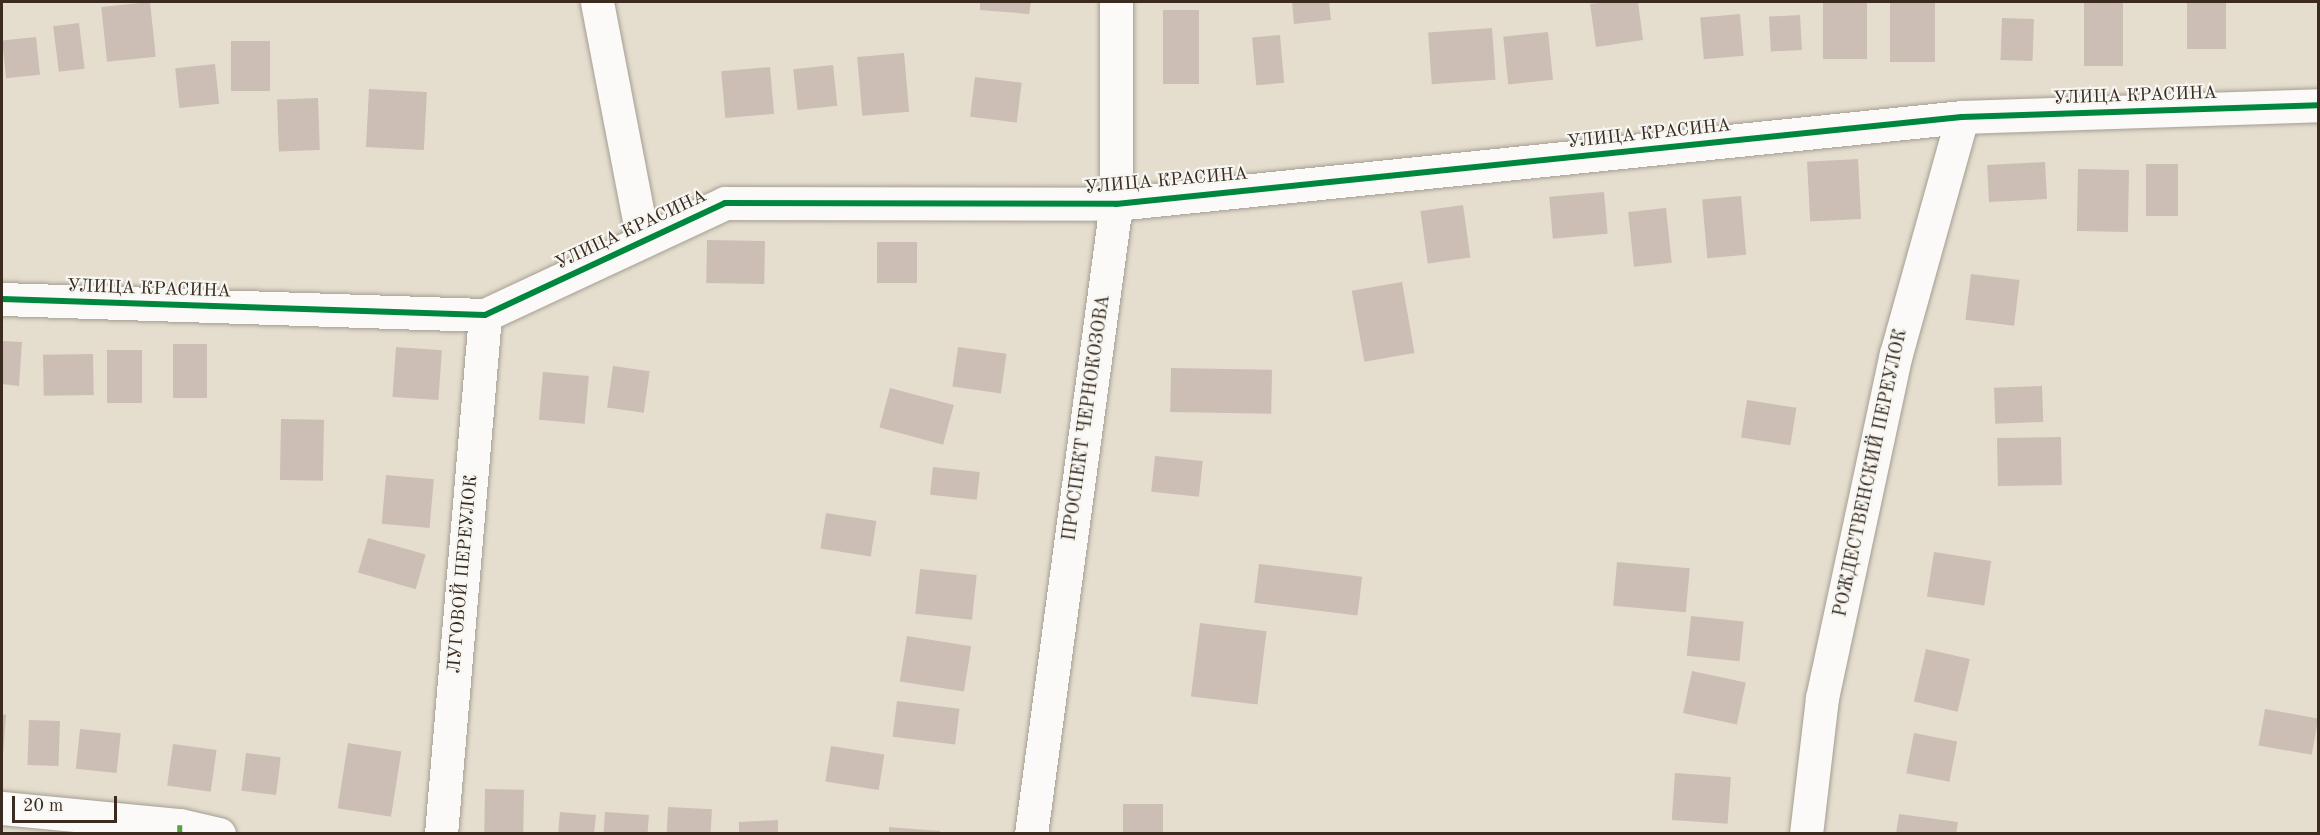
<!DOCTYPE html>
<html>
<head>
<meta charset="utf-8">
<style>
  body { margin:0 }
  #map { position:relative; width:2320px; height:835px; overflow:hidden; background:#e5dece; font-family:"Old Standard TT",serif }
  div>[style] { position:absolute }
  [style*='--x'] { left:calc(var(--x)*1px); top:calc(var(--y)*1px); width:calc(var(--w)*1px); rotate:calc(var(--a)*1deg) }
  .building>* { inset:0; background:#ccbeb5; transform-origin:0 0 }
  .roads { filter:drop-shadow(0 0 2px #a49e93) drop-shadow(0 0 2px #a49e93) }
  .minor>* { height:33px; margin:-16.5px; padding:0 16.5px; transform-origin:16.5px; border-radius:16.5px; background:#fbfaf8 }
  .quiet>* { height:4.5px; margin-top:-2.25px; transform-origin:0; background:repeating-linear-gradient(90deg,#54a441 0 9px,transparent 0 13.5px) }
  .cycleway>* { height:6px; margin:-3px; padding:0 3px; transform-origin:3px; border-radius:3px; background:#00873e }
  span { translate:-50% -50%; white-space:nowrap; text-align:center; line-height:1.15; -webkit-text-stroke:4.5px #f6f6f2; paint-order:stroke }
  .street-label { font-size:18px; color:#3b2a1e }
  .frame { position:absolute; inset:0; border:3px solid #3b2a1e; pointer-events:none }
  .scale { position:absolute; left:12px; top:796px; width:105px; height:27px; box-sizing:border-box; border:3px solid #3b2a1e; border-top:0; padding-left:8px; font-size:18px; line-height:21px; white-space:nowrap; color:#3b2a1e; -webkit-text-stroke:4px #f6f6f2; paint-order:stroke }
</style>
</head>
<body>
<div id="map">
  <div class="building">
    <i style="left:150px;top:2px;width:55px;height:49px;rotate:84deg"></i>
    <i style="clip-path:polygon(980px 2px,1031px 2px,1029px 14px,980px 10px)"></i>
    <i style="clip-path:polygon(1292px 2px,1329px 2px,1331px 20px,1294px 24px)"></i>
    <i style="clip-path:polygon(1609px 2px,1638px 2px,1643px 40px,1596px 47px,1590px 4px)"></i>
    <i style="left:1823px;top:2px;width:44px;height:57px"></i>
    <i style="left:1890px;top:2px;width:45px;height:60px"></i>
    <i style="left:2084px;top:2px;width:39px;height:64px"></i>
    <i style="left:2187px;top:2px;width:39px;height:47px"></i>
    <i style="left:1163px;top:10px;width:36px;height:74px"></i>
    <i style="left:1740px;top:14px;width:42px;height:40px;rotate:85deg"></i>
    <i style="left:1800px;top:15px;width:35px;height:31px;rotate:87deg"></i>
    <i style="left:2002px;top:18px;width:32px;height:42px;rotate:2deg"></i>
    <i style="left:79px;top:23px;width:46px;height:26px;rotate:83deg"></i>
    <i style="left:1492px;top:28px;width:52px;height:64px;rotate:86deg"></i>
    <i style="left:1548px;top:32px;width:48px;height:45px;rotate:84deg"></i>
    <i style="left:1280px;top:35px;width:48px;height:28px;rotate:85deg"></i>
    <i style="left:36px;top:37px;width:38px;height:34px;rotate:84deg"></i>
    <i style="left:231px;top:41px;width:39px;height:50px"></i>
    <i style="left:904px;top:53px;width:59px;height:47px;rotate:85deg"></i>
    <i style="left:215px;top:64px;width:40px;height:40px;rotate:84deg"></i>
    <i style="left:833px;top:65px;width:41px;height:40px;rotate:84deg"></i>
    <i style="left:770px;top:67px;width:47px;height:49px;rotate:85deg"></i>
    <i style="left:975px;top:77px;width:47px;height:40px;rotate:7deg"></i>
    <i style="left:369px;top:89px;width:58px;height:58px;rotate:3deg"></i>
    <i style="left:318px;top:98px;width:52px;height:41px;rotate:88deg"></i>
    <i style="left:1858px;top:159px;width:60px;height:51px;rotate:87deg"></i>
    <i style="left:2045px;top:162px;width:37px;height:58px;rotate:87deg"></i>
    <i style="left:2146px;top:164px;width:32px;height:52px"></i>
    <i style="left:2078px;top:169px;width:51px;height:62px;rotate:1deg"></i>
    <i style="left:1604px;top:192px;width:42px;height:55px;rotate:85deg"></i>
    <i style="left:1741px;top:196px;width:59px;height:39px;rotate:85deg"></i>
    <i style="left:1463px;top:205px;width:53px;height:43px;rotate:82deg"></i>
    <i style="left:1666px;top:208px;width:55px;height:38px;rotate:84deg"></i>
    <i style="left:707px;top:240px;width:58px;height:43px;rotate:1deg"></i>
    <i style="left:917px;top:242px;width:41px;height:40px;rotate:90deg"></i>
    <i style="left:1971px;top:274px;width:49px;height:46px;rotate:7deg"></i>
    <i style="left:1402px;top:282px;width:72px;height:51px;rotate:80deg"></i>
    <i style="clip-path:polygon(2px 341px,22px 342px,19px 386px,2px 384px)"></i>
    <i style="left:173px;top:344px;width:34px;height:54px"></i>
    <i style="left:396px;top:347px;width:46px;height:50px;rotate:4deg"></i>
    <i style="left:958px;top:347px;width:49px;height:40px;rotate:8deg"></i>
    <i style="left:107px;top:350px;width:35px;height:53px"></i>
    <i style="left:93px;top:354px;width:41px;height:50px;rotate:89deg"></i>
    <i style="left:613px;top:366px;width:37px;height:42px;rotate:8deg"></i>
    <i style="left:1171px;top:368px;width:101px;height:44px;rotate:1deg"></i>
    <i style="left:543px;top:372px;width:46px;height:48px;rotate:5deg"></i>
    <i style="left:2042px;top:386px;width:36px;height:48px;rotate:88deg"></i>
    <i style="left:890px;top:388px;width:66px;height:41px;rotate:15deg"></i>
    <i style="left:1747px;top:400px;width:50px;height:38px;rotate:9deg"></i>
    <i style="left:281px;top:419px;width:43px;height:61px;rotate:1deg"></i>
    <i style="left:2061px;top:437px;width:48px;height:64px;rotate:89deg"></i>
    <i style="left:1155px;top:456px;width:48px;height:36px;rotate:6deg"></i>
    <i style="left:933px;top:467px;width:47px;height:28px;rotate:6deg"></i>
    <i style="left:386px;top:475px;width:48px;height:49px;rotate:5deg"></i>
    <i style="left:826px;top:513px;width:51px;height:36px;rotate:9deg"></i>
    <i style="left:368px;top:538px;width:60px;height:36px;rotate:16deg"></i>
    <i style="left:1934px;top:552px;width:58px;height:45px;rotate:9deg"></i>
    <i style="left:1617px;top:562px;width:73px;height:44px;rotate:5deg"></i>
    <i style="left:1259px;top:564px;width:104px;height:39px;rotate:7deg"></i>
    <i style="left:920px;top:569px;width:57px;height:45px;rotate:6deg"></i>
    <i style="left:1691px;top:616px;width:53px;height:40px;rotate:6deg"></i>
    <i style="left:1200px;top:623px;width:67px;height:74px;rotate:7deg"></i>
    <i style="left:907px;top:636px;width:65px;height:46px;rotate:9deg"></i>
    <i style="left:1926px;top:649px;width:45px;height:54px;rotate:13deg"></i>
    <i style="left:1692px;top:671px;width:55px;height:43px;rotate:12deg"></i>
    <i style="left:897px;top:701px;width:63px;height:36px;rotate:7deg"></i>
    <i style="left:2265px;top:709px;width:54px;height:37px;rotate:10deg"></i>
    <i style="clip-path:polygon(2px 714px,6px 715px,3px 755px,2px 755px)"></i>
    <i style="left:29px;top:720px;width:31px;height:45px;rotate:2deg"></i>
    <i style="left:80px;top:729px;width:41px;height:40px;rotate:6deg"></i>
    <i style="left:1914px;top:733px;width:44px;height:41px;rotate:11deg"></i>
    <i style="left:348px;top:743px;width:54px;height:66px;rotate:9deg"></i>
    <i style="left:173px;top:744px;width:44px;height:42px;rotate:8deg"></i>
    <i style="left:831px;top:746px;width:54px;height:36px;rotate:9deg"></i>
    <i style="left:246px;top:753px;width:35px;height:38px;rotate:7deg"></i>
    <i style="left:1675px;top:773px;width:56px;height:47px;rotate:4deg"></i>
    <i style="left:485px;top:789px;width:39px;height:45px;rotate:1deg"></i>
    <i style="left:1123px;top:804px;width:40px;height:30px"></i>
    <i style="left:668px;top:807px;width:44px;height:27px;rotate:3deg"></i>
    <i style="clip-path:polygon(560px 812px,596px 815px,594px 834px,558px 834px)"></i>
    <i style="left:605px;top:812px;width:44px;height:22px;rotate:4deg"></i>
    <i style="clip-path:polygon(1899px 814px,1958px 822px,1956px 834px,1896px 834px)"></i>
    <i style="clip-path:polygon(778px 820px,778px 834px,739px 834px,739px 822px)"></i>
    <i style="clip-path:polygon(889px 827px,940px 831px,940px 834px,889px 834px)"></i>
  </div>
  <div class="roads">
    <div class="minor">
      <i style="--x:597;--y:2;--w:243;--a:79.1"></i>
      <i style="--x:2;--y:299;--w:483;--a:1.9"></i>
      <i style="--x:485;--y:315;--w:265;--a:-25"></i>
      <i style="--x:725;--y:203;--w:391;--a:0.1"></i>
      <i style="--x:1116;--y:204;--w:850;--a:-5.87"></i>
      <i style="--x:1962;--y:117;--w:356;--a:-1.9"></i>
      <i style="--x:2;--y:808;--w:179;--a:5.5"></i>
      <i style="--x:180;--y:825;--w:40;--a:13"></i>
      <i style="--x:441;--y:834;--w:521;--a:-85.15"></i>
      <i style="--x:1031;--y:834;--w:636;--a:-82.32"></i>
      <i style="--x:1116;--y:204;--w:202;--a:-90"></i>
      <i style="--x:1806;--y:834;--w:137;--a:-83.3"></i>
      <i style="--x:1822;--y:698;--w:352;--a:-77.9"></i>
      <i style="--x:1896;--y:354;--w:246;--a:-74.4"></i>
    </div>
  </div>
  <div class="quiet">
    <i style="--x:180;--y:825;--w:9;--a:90"></i>
  </div>
  <div class="cycleway">
    <i style="--x:2;--y:299;--w:483;--a:1.9"></i>
    <i style="--x:485;--y:315;--w:265;--a:-25"></i>
    <i style="--x:725;--y:203;--w:391;--a:0.1"></i>
    <i style="--x:1116;--y:204;--w:850;--a:-5.87"></i>
    <i style="--x:1962;--y:117;--w:356;--a:-1.9"></i>
  </div>
  <div class="street-label">
    <span style="left:2135px;top:96px;rotate:-2deg">УЛИЦА КРАСИНА</span>
    <span style="left:1649px;top:134px;rotate:-6deg">УЛИЦА КРАСИНА</span>
    <span style="left:1166px;top:181px;rotate:-5deg">УЛИЦА КРАСИНА</span>
    <span style="left:631px;top:230px;rotate:-25deg">УЛИЦА КРАСИНА</span>
    <span style="left:149px;top:289px;rotate:2deg">УЛИЦА КРАСИНА</span>
    <span style="left:1087px;top:418px;rotate:-82deg">ПРОСПЕКТ ЧЕРНОКОЗОВА</span>
    <span style="left:1871px;top:473px;rotate:-78deg">РОЖДЕСТВЕНСКИЙ ПЕРЕУЛОК</span>
    <span style="left:463px;top:574px;rotate:-85deg">ЛУГОВОЙ ПЕРЕУЛОК</span>
  </div>
  <div class="frame"></div>
  <div class="scale">20 m</div>
</div>
</body>
</html>
